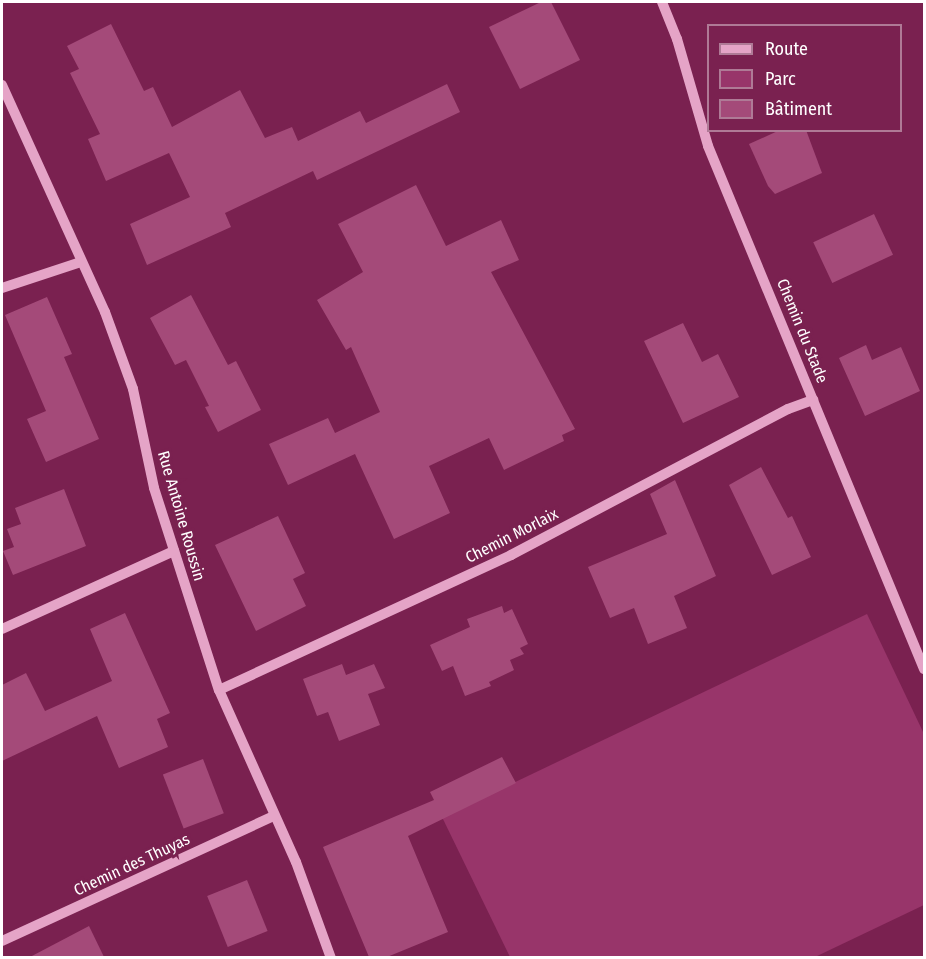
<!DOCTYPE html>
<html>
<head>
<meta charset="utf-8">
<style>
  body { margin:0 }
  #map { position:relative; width:926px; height:959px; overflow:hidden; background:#7a2150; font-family:"Fira Sans Condensed",sans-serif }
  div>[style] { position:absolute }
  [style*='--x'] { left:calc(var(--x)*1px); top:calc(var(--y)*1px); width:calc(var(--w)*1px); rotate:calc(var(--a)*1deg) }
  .green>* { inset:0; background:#98356a }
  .building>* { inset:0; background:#a44a79; transform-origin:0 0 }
  .minor>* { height:10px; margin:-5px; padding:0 5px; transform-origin:5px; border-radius:5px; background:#e5a4c7 }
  span { translate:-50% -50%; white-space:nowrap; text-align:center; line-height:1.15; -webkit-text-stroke:6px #7a2150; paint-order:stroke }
  .street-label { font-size:16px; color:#fff }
  .frame { position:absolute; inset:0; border:3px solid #fff; pointer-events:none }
  .legend { position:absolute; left:707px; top:24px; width:195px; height:108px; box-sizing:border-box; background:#7a2150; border:2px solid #af7a96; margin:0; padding:8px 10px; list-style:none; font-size:18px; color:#fff }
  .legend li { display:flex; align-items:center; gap:12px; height:30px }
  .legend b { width:30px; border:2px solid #af7a96 }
</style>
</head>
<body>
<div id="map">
  <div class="green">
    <i style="clip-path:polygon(867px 614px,924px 734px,924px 905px,815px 957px,510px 957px,442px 817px)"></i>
  </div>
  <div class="building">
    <i style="clip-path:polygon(541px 2px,551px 2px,580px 60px,520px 89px,489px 27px)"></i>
    <i style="clip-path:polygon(111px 24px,144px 91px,153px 87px,172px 127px,240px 90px,265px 138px,292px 127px,298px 141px,360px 111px,366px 123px,447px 84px,460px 112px,317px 180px,313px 171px,225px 213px,231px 227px,147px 265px,130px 224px,190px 197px,169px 153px,106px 181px,88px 139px,100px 134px,70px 73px,79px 69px,67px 46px)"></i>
    <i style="clip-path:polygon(780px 130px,806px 130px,822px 173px,775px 194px,768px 186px,749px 144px)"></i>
    <i style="clip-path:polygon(416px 185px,446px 246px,501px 220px,519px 260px,491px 272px,575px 429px,562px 435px,564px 441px,504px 470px,489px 438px,429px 466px,450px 513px,394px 539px,355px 454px,288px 485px,269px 444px,328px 418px,335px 433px,380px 412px,351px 347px,346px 350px,317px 300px,363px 272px,338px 224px)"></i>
    <i style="left:874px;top:214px;width:45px;height:67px;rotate:65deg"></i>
    <i style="clip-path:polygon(191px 295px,228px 365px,236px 361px,261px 410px,218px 432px,205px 407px,209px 406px,186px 360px,175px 365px,150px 318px)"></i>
    <i style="clip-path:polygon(47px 297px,72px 354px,64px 357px,99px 439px,46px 462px,27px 419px,46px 411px,5px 315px)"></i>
    <i style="clip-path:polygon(683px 323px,702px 362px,718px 354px,739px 397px,683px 423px,644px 341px)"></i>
    <i style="clip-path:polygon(866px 345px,872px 360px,901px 347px,920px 391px,865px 416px,839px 358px)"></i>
    <i style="clip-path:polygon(761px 467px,788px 518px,792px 516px,811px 557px,772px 575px,729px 485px)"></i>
    <i style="clip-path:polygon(675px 480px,716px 576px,674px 596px,687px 628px,648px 644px,634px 608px,610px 618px,588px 567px,667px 534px,650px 494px)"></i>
    <i style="clip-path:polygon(64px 489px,86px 546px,13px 575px,3px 551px,14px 547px,7px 529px,21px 524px,15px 508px)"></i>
    <i style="clip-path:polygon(278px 516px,305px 573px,293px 579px,306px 606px,256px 631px,215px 545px)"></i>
    <i style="clip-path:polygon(502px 606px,504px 613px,512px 609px,528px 644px,520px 648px,524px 654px,510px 660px,514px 670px,489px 682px,491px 686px,465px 696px,453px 666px,442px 671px,430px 645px,470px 627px,467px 619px)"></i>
    <i style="clip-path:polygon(125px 613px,170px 713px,157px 719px,168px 747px,119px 768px,97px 716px,2px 761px,2px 685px,26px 673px,45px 711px,112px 681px,90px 629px)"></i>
    <i style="clip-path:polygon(342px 664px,346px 675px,374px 664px,385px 688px,368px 694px,380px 725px,339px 741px,328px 712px,317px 716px,303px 679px)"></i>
    <i style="clip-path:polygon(502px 757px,516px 783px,408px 836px,448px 932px,387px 957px,369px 957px,323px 847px,434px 800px,430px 792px)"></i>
    <i style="left:203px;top:759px;width:58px;height:43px;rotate:69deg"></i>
    <i style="left:247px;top:880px;width:55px;height:43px;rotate:68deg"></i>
    <i style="clip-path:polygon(89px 926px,104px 957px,30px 957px)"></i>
  </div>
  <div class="minor">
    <i style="--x:662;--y:2;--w:40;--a:68"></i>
    <i style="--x:677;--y:39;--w:111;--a:73.8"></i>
    <i style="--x:708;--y:146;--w:566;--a:67.56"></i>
    <i style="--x:2;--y:85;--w:249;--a:65.6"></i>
    <i style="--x:105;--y:312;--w:82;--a:70"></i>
    <i style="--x:133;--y:389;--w:101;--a:78"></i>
    <i style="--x:154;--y:488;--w:212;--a:72.2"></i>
    <i style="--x:219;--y:690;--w:188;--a:65.9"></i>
    <i style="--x:296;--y:862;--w:102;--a:70"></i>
    <i style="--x:2;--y:288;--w:83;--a:-18.2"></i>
    <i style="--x:2;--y:629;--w:189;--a:-24.4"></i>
    <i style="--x:219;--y:690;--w:322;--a:-24.8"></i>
    <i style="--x:511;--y:555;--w:313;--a:-27.8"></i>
    <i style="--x:788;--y:409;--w:27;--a:-20"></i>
    <i style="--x:2;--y:941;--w:299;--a:-24.7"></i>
  </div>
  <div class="street-label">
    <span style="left:802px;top:331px;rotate:68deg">Chemin du Stade</span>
    <span style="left:181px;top:516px;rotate:74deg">Rue Antoine Roussin</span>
    <span style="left:512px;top:536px;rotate:-27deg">Chemin Morlaix</span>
    <span style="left:132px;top:865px;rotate:-25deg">Chemin des Thuyas</span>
  </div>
  <div class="frame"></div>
  <ul class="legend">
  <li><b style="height:8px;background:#e5a4c7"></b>Route</li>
  <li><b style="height:16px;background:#98356a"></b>Parc</li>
  <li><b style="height:16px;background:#a44a79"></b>Bâtiment</li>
  </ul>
</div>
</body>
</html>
